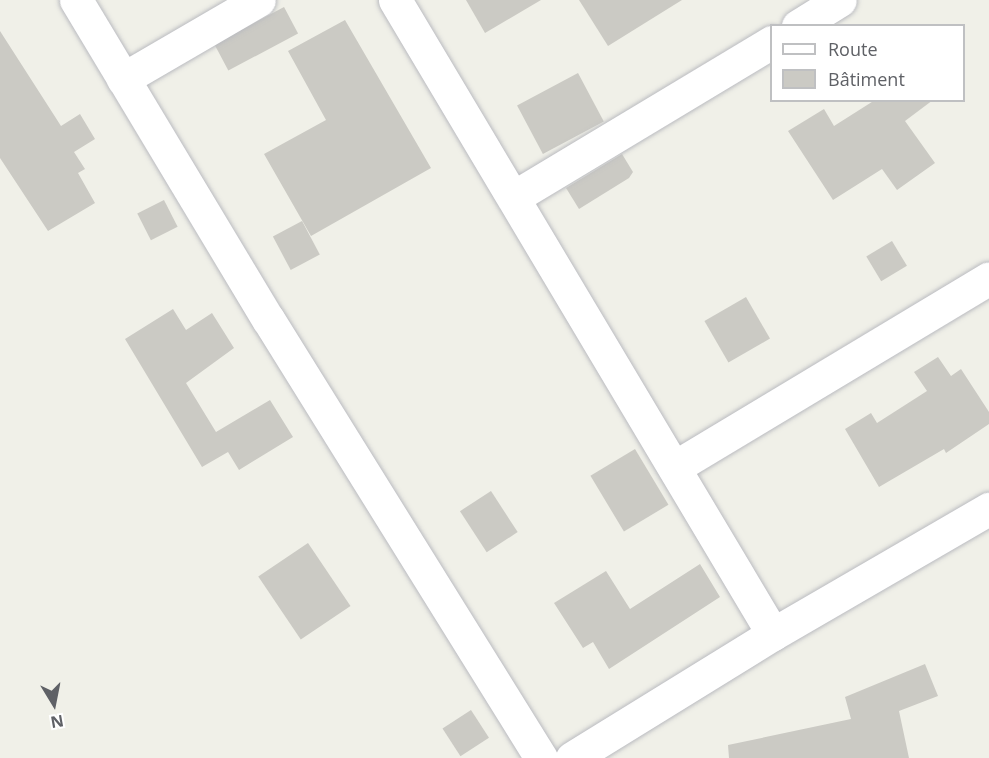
<!DOCTYPE html>
<html>
<head>
<meta charset="utf-8">
<style>
  body { margin:0 }
  #map { position:relative; width:989px; height:758px; overflow:hidden; background:#f0f0e8; font-family:"Open Sans",sans-serif }
  div>[style] { position:absolute }
  [style*='--x'] { left:calc(var(--x)*1px); top:calc(var(--y)*1px); width:calc(var(--w)*1px); rotate:calc(var(--a)*1deg) }
  .building>* { inset:0; background:#cbcac4; transform-origin:0 0 }
  .roads { filter:drop-shadow(0 0 2px #babbc0) drop-shadow(0 0 2px #babbc0) }
  .minor>* { height:33px; margin:-16.5px; padding:0 16.5px; transform-origin:16.5px; border-radius:16.5px; background:#fff }
  span { translate:-50% -50%; white-space:nowrap; text-align:center; line-height:1.15; -webkit-text-stroke:4.5px #fff; paint-order:stroke }
  .legend { position:absolute; left:770px; top:24px; width:195px; height:78px; box-sizing:border-box; background:#fff; border:2px solid #bfc0c2; margin:0; padding:8px 10px; list-style:none; font-size:18px; color:#5f6166 }
  .legend li { display:flex; align-items:center; gap:12px; height:30px }
  .legend b { width:30px; border:2px solid #bfc0c2 }
  .north { position:absolute; left:24px; top:674px; width:60px; height:60px; -webkit-text-stroke:4px #fff; paint-order:stroke; rotate:170deg; font-size:16px; font-weight:700; line-height:24px; text-align:center; color:#5f6166 }
  .north::after { content:''; display:block; margin:auto; width:21px; height:27px; background:#5f6166; clip-path:polygon(50% 0,100% 100%,50% 72%,0 100%) }
</style>
</head>
<body>
<div id="map">
  <div class="building">
    <i style="clip-path:polygon(466px 0,541px 0,485px 33px)"></i>
    <i style="clip-path:polygon(579px 0,682px 0,608px 46px)"></i>
    <i style="left:284px;top:7px;width:30px;height:79px;rotate:62deg"></i>
    <i style="clip-path:polygon(345px 20px,431px 168px,311px 236px,264px 154px,326px 120px,288px 51px)"></i>
    <i style="clip-path:polygon(0 31px,61px 126px,80px 114px,95px 139px,74px 152px,85px 169px,78px 173px,95px 203px,48px 231px,0 158px)"></i>
    <i style="left:578px;top:73px;width:55px;height:69px;rotate:62deg"></i>
    <i style="clip-path:polygon(875px 100px,933px 100px,905px 121px,935px 163px,897px 190px,882px 169px,833px 200px,788px 131px,824px 109px,834px 126px)"></i>
    <i style="clip-path:polygon(622px 154px,633px 172px,629px 178px,579px 209px,566px 188px)"></i>
    <i style="left:164px;top:200px;width:30px;height:30px;rotate:63deg"></i>
    <i style="left:302px;top:221px;width:38px;height:33px;rotate:62deg"></i>
    <i style="left:892px;top:241px;width:29px;height:30px;rotate:59deg"></i>
    <i style="left:746px;top:297px;width:48px;height:48px;rotate:60deg"></i>
    <i style="clip-path:polygon(173px 309px,186px 330px,212px 313px,234px 348px,186px 383px,216px 432px,270px 400px,293px 437px,239px 470px,228px 452px,202px 467px,125px 339px)"></i>
    <i style="clip-path:polygon(938px 357px,951px 376px,961px 369px,989px 412px,989px 424px,946px 453px,944px 449px,879px 487px,845px 429px,871px 413px,877px 423px,927px 391px,914px 372px)"></i>
    <i style="left:635px;top:449px;width:65px;height:52px;rotate:59deg"></i>
    <i style="left:491px;top:491px;width:49px;height:37px;rotate:57deg"></i>
    <i style="left:308px;top:543px;width:76px;height:60px;rotate:56deg"></i>
    <i style="clip-path:polygon(700px 564px,720px 597px,609px 669px,593px 642px,583px 648px,554px 603px,606px 571px,630px 609px)"></i>
    <i style="clip-path:polygon(925px 664px,938px 696px,899px 711px,909px 758px,729px 758px,728px 745px,851px 719px,845px 697px)"></i>
    <i style="left:471px;top:710px;width:33px;height:34px;rotate:57deg"></i>
  </div>
  <div class="roads">
    <div class="minor">
      <i style="--x:76;--y:0;--w:372;--a:59"></i>
      <i style="--x:268;--y:319;--w:517;--a:58.12"></i>
      <i style="--x:395;--y:0;--w:738;--a:59.2"></i>
      <i style="--x:798;--y:26;--w:49;--a:-31.8"></i>
      <i style="--x:123;--y:79;--w:157;--a:-30.2"></i>
      <i style="--x:514;--y:197;--w:301;--a:-31"></i>
      <i style="--x:675;--y:467;--w:366;--a:-31"></i>
      <i style="--x:572;--y:758;--w:236;--a:-31.7"></i>
      <i style="--x:773;--y:634;--w:250;--a:-30.1"></i>
    </div>
  </div>
  <ul class="legend">
  <li><b style="height:8px;background:#fff"></b>Route</li>
  <li><b style="height:16px;background:#cbcac4"></b>Bâtiment</li>
  </ul>
  <div class="north">N</div>
</div>
</body>
</html>
